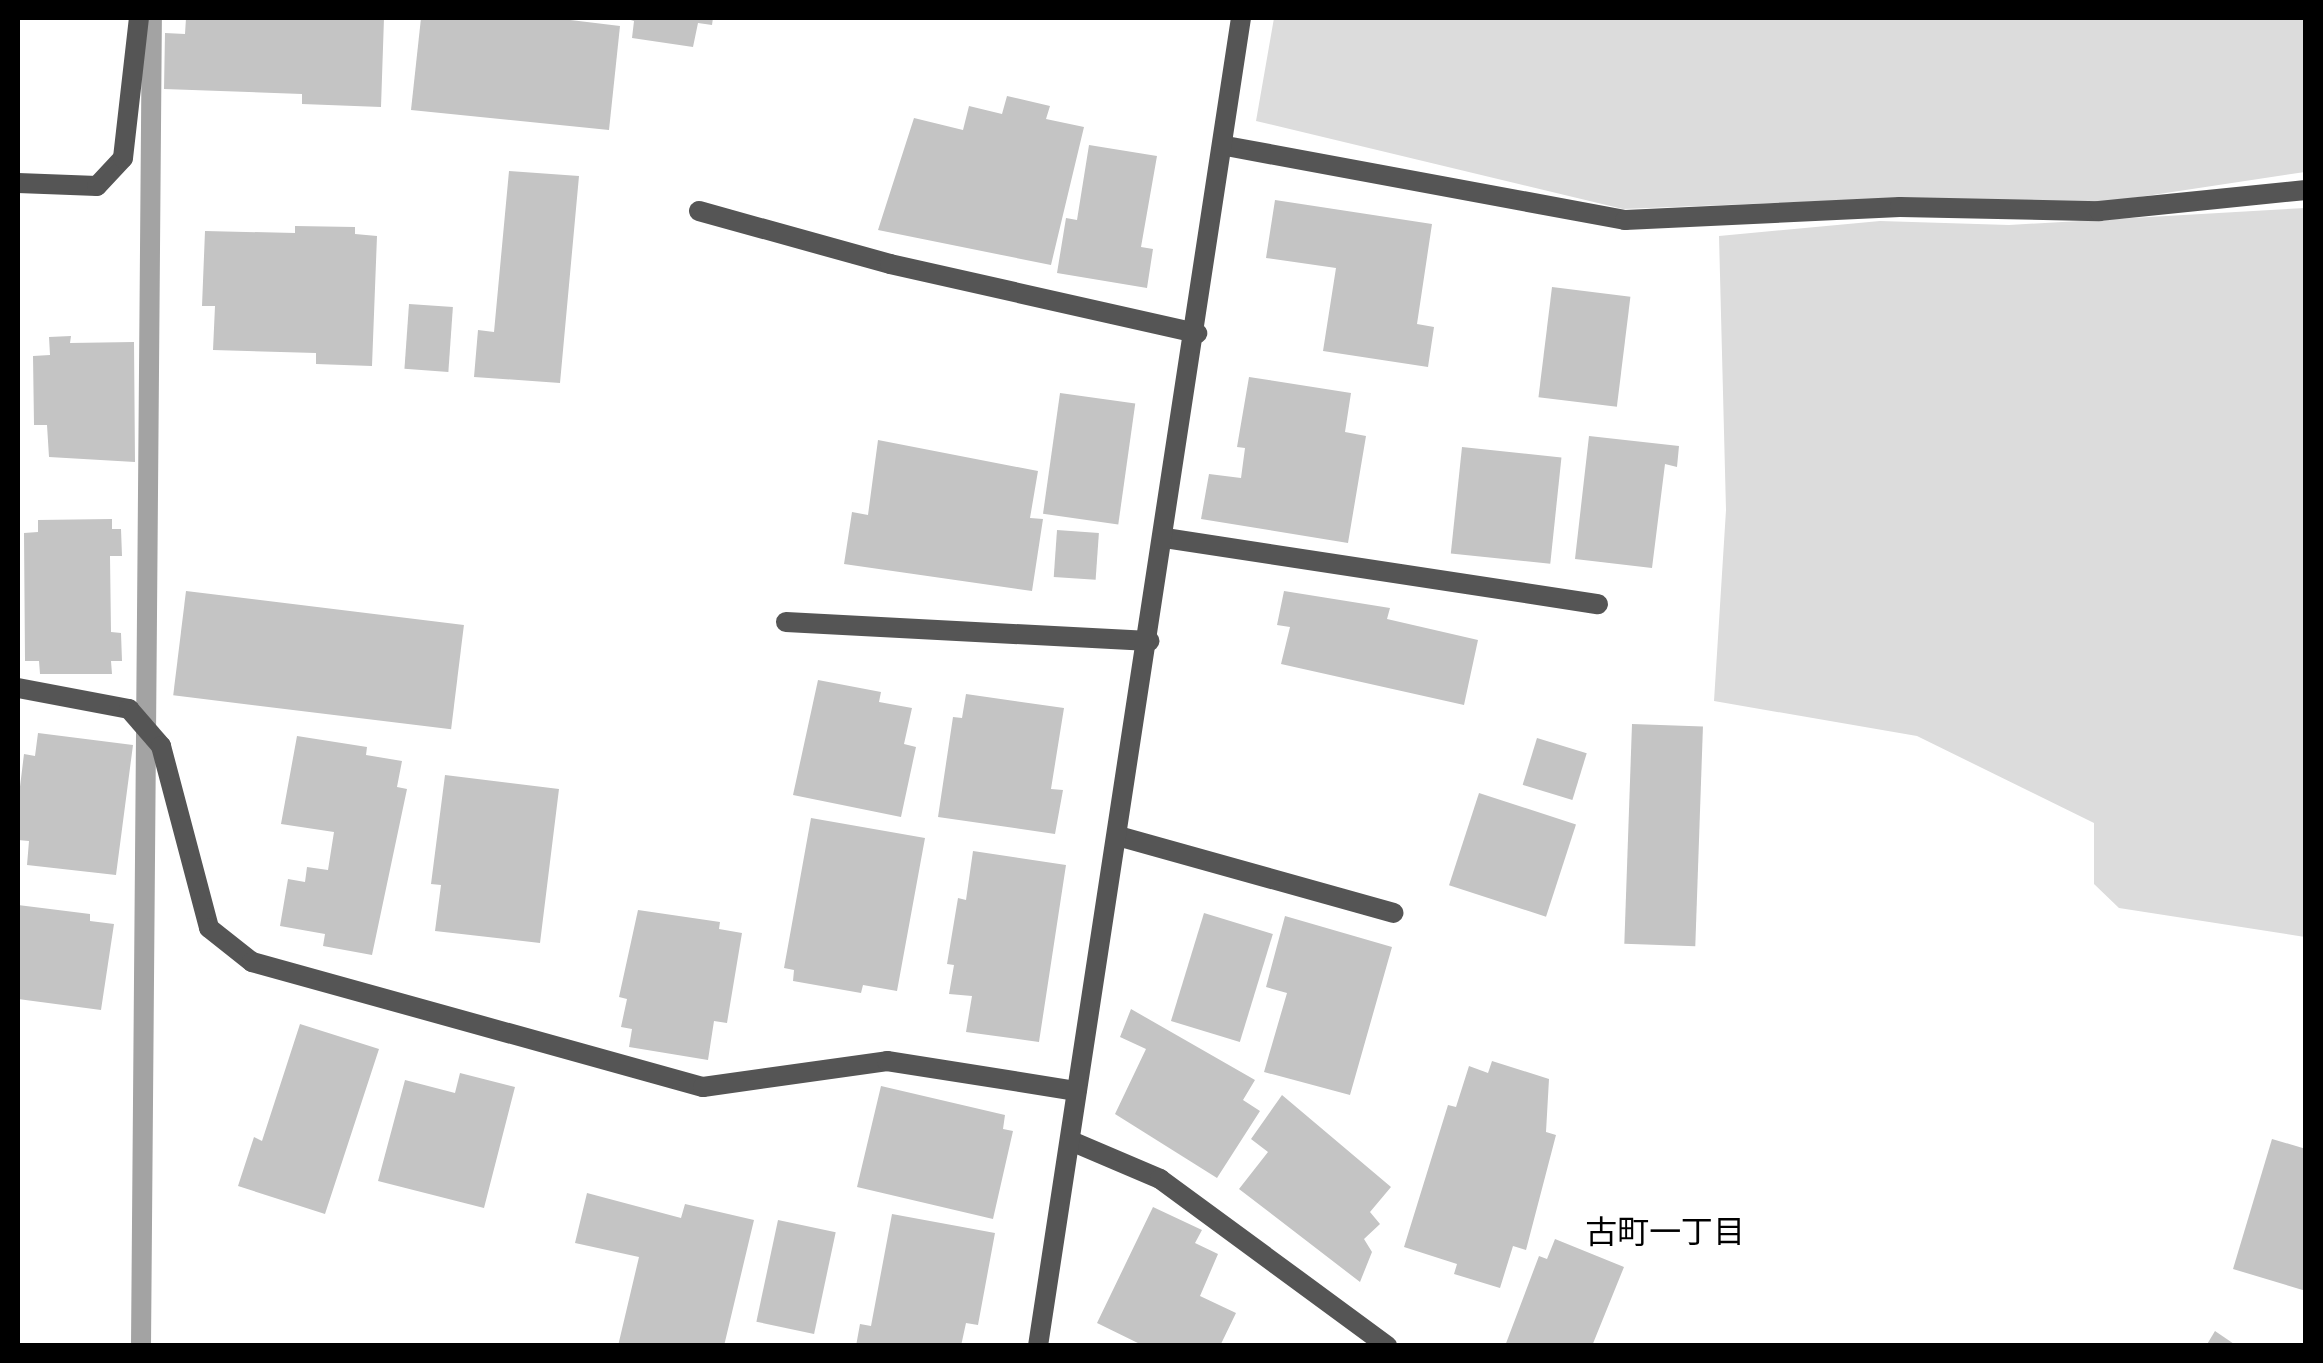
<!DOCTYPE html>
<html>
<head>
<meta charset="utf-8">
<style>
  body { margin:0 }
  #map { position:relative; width:2323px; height:1363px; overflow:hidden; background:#fff; font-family:"Exo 2","Noto Sans JP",sans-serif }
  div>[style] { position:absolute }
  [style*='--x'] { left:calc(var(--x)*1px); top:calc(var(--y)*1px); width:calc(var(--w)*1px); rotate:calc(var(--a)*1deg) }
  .green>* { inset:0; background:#dcdcdc }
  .stream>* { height:20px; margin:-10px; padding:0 10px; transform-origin:10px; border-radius:10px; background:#a3a3a3 }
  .building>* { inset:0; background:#c4c4c4; transform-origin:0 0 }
  .minor>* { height:20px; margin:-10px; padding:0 10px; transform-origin:10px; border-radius:10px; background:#555 }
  span { translate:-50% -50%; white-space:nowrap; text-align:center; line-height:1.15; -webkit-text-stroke:8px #fff; paint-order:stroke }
  .neighbourhood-label { font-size:32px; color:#000 }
  .frame { position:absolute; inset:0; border:20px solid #000; pointer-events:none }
</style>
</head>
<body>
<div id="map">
  <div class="green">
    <i style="clip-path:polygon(1274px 18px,2305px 18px,2305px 172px,2093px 204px,1902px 198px,1623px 209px,1256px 121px)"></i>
    <i style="clip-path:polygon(2305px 208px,2305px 937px,2119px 908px,2094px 884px,2094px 823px,1917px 736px,1714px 701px,1726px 510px,1719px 236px,1880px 221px,2009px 225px)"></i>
  </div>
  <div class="stream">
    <i style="--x:141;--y:1346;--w:1328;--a:-89.53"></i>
  </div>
  <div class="building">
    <i style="clip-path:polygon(186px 18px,384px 18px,381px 107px,302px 104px,302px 94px,164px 89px,165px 33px,185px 34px)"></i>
    <i style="clip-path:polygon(421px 18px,554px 18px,620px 26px,609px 130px,411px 110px)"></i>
    <i style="clip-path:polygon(624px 18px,713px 18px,712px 25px,698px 23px,693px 47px,632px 38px,634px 21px)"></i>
    <i style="clip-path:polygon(1007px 96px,1050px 106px,1046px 119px,1084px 127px,1051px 265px,878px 230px,914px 118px,963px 130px,969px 106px,1002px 114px)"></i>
    <i style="clip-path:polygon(1089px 145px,1157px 156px,1141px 247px,1153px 249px,1147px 288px,1057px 273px,1066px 218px,1077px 220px)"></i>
    <i style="clip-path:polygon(509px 171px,579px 176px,560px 383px,474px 377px,478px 330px,494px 332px)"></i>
    <i style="clip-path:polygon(1275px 200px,1432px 224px,1417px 324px,1434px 327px,1428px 367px,1323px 351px,1336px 268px,1266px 258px)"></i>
    <i style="clip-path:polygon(295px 226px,355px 227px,355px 234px,377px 236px,372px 366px,316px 364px,316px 353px,213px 350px,215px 306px,202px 306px,205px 231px,295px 233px)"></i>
    <i style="left:1552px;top:287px;width:79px;height:111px;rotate:7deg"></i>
    <i style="left:409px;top:304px;width:44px;height:65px;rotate:4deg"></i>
    <i style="clip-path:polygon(71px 336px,70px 343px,134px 342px,135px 462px,49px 457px,47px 425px,34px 425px,33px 356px,50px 355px,49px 337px)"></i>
    <i style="clip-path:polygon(1249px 377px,1351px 393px,1345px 432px,1366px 436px,1348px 543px,1201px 519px,1209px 474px,1241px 478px,1245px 448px,1237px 447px)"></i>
    <i style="left:1060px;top:393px;width:76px;height:122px;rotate:8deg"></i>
    <i style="clip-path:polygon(1589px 436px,1679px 446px,1677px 467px,1665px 464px,1652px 568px,1575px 559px)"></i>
    <i style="clip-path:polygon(878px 440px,1038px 471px,1030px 518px,1043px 519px,1032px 591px,844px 564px,852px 512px,868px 515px)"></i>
    <i style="left:1462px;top:447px;width:100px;height:107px;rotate:6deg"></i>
    <i style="clip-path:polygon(112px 519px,112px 529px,121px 529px,122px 556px,110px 556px,111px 632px,121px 633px,122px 661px,111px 661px,112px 674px,40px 674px,39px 661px,25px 661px,24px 533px,38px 532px,38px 520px)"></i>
    <i style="left:1057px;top:530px;width:42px;height:47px;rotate:4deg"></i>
    <i style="left:186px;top:591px;width:280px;height:105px;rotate:7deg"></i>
    <i style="clip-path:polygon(1284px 591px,1390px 608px,1387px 619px,1478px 640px,1464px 705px,1281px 664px,1290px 627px,1277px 625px)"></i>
    <i style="clip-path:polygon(818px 680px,881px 692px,879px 702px,912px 708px,904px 744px,916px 747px,901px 817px,793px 795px)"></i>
    <i style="clip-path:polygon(966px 694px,1064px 708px,1051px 789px,1063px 790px,1055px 834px,938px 817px,953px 717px,962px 718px)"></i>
    <i style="left:1632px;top:724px;width:71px;height:220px;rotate:2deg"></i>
    <i style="clip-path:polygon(38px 733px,133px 745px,116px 875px,27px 865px,29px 841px,18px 840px,18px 803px,24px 754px,35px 756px)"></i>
    <i style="clip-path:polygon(297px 736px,367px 747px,366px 755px,402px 761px,397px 787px,407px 789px,372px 955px,323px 946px,325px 934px,280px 926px,288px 879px,305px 882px,307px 867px,328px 870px,334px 832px,281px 824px)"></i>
    <i style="left:1537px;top:738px;width:52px;height:49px;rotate:17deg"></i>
    <i style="clip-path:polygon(445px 775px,559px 789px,540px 943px,435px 931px,441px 885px,431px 884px)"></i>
    <i style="left:1479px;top:793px;width:102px;height:97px;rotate:18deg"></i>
    <i style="clip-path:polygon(811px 818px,925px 838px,897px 991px,863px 985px,861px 993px,793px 981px,794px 970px,784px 968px)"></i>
    <i style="clip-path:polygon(973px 851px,1066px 865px,1039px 1042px,966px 1032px,972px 996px,949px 994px,954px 965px,947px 964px,958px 898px,966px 900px)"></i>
    <i style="clip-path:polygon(18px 905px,90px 914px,90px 921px,114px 924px,101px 1010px,18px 999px)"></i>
    <i style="clip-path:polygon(638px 910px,720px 922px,719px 929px,742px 933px,727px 1023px,714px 1021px,708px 1060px,629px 1047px,632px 1029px,621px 1027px,627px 999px,619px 997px)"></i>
    <i style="left:1204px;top:913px;width:72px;height:113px;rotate:17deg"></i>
    <i style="clip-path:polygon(1285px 916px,1392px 947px,1350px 1095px,1264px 1072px,1287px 993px,1266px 987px)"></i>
    <i style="clip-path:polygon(1131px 1009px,1255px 1080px,1243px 1100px,1260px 1111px,1217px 1178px,1115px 1114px,1146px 1049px,1120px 1037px)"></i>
    <i style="clip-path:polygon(300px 1024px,379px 1049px,325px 1214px,238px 1186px,254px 1137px,262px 1141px)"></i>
    <i style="clip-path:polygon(1492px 1061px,1549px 1079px,1546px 1132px,1556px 1135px,1526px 1250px,1513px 1246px,1500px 1288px,1454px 1274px,1457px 1264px,1404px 1247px,1448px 1105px,1456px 1107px,1469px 1066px,1488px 1073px)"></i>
    <i style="clip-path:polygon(460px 1073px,515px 1087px,484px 1208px,378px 1181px,405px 1080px,455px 1093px)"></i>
    <i style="clip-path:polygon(881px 1086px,1005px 1115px,1003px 1129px,1013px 1131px,993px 1219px,857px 1187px)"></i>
    <i style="clip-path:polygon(1282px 1095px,1391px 1187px,1370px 1212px,1380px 1224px,1364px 1239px,1372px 1252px,1360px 1282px,1239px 1189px,1268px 1152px,1251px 1139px)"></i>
    <i style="clip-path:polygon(2272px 1139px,2306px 1149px,2306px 1291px,2233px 1269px)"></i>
    <i style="clip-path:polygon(587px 1193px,681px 1218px,685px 1204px,754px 1220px,724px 1346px,618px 1346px,639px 1257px,575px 1243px)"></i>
    <i style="clip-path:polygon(1153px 1207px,1202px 1230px,1195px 1243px,1218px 1254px,1200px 1296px,1236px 1313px,1220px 1346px,1144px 1346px,1097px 1323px)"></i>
    <i style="clip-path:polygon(892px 1214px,995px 1233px,978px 1325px,966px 1323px,961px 1346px,856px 1346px,860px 1324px,871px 1326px)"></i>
    <i style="left:778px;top:1220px;width:59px;height:104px;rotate:12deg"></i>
    <i style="clip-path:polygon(1555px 1239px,1624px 1267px,1592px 1346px,1505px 1346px,1539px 1256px,1547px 1259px)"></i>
    <i style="clip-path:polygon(2215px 1331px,2237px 1346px,2206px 1346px)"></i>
  </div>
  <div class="minor">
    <i style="--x:1226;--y:146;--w:406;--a:10.5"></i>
    <i style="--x:1625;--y:220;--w:275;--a:-2.7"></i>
    <i style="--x:1900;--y:207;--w:199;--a:1.2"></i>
    <i style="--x:2099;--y:211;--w:208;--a:-5.8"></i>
    <i style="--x:18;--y:183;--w:79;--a:2.2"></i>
    <i style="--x:97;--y:186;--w:38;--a:-47"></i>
    <i style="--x:123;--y:158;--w:141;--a:-83.5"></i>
    <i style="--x:699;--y:211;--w:198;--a:15.5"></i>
    <i style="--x:890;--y:264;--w:315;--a:12.7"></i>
    <i style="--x:1165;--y:538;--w:438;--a:8.7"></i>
    <i style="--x:786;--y:622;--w:364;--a:3"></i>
    <i style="--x:18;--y:688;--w:113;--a:10.7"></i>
    <i style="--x:129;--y:709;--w:49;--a:49.1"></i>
    <i style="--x:161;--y:746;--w:188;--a:75.2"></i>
    <i style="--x:209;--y:928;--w:55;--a:38.3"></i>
    <i style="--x:252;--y:962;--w:468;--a:15.5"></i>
    <i style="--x:703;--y:1087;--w:186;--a:-8"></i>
    <i style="--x:887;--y:1061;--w:192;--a:9"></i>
    <i style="--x:1118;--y:836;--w:286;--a:15.6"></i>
    <i style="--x:1071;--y:1141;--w:97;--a:23.1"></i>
    <i style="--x:1160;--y:1179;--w:282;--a:36.3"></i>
    <i style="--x:1038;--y:1346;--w:1343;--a:-81.31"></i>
  </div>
  <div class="neighbourhood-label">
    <span style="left:1665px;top:1230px">古町一丁目</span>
  </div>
  <div class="frame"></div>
</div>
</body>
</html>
